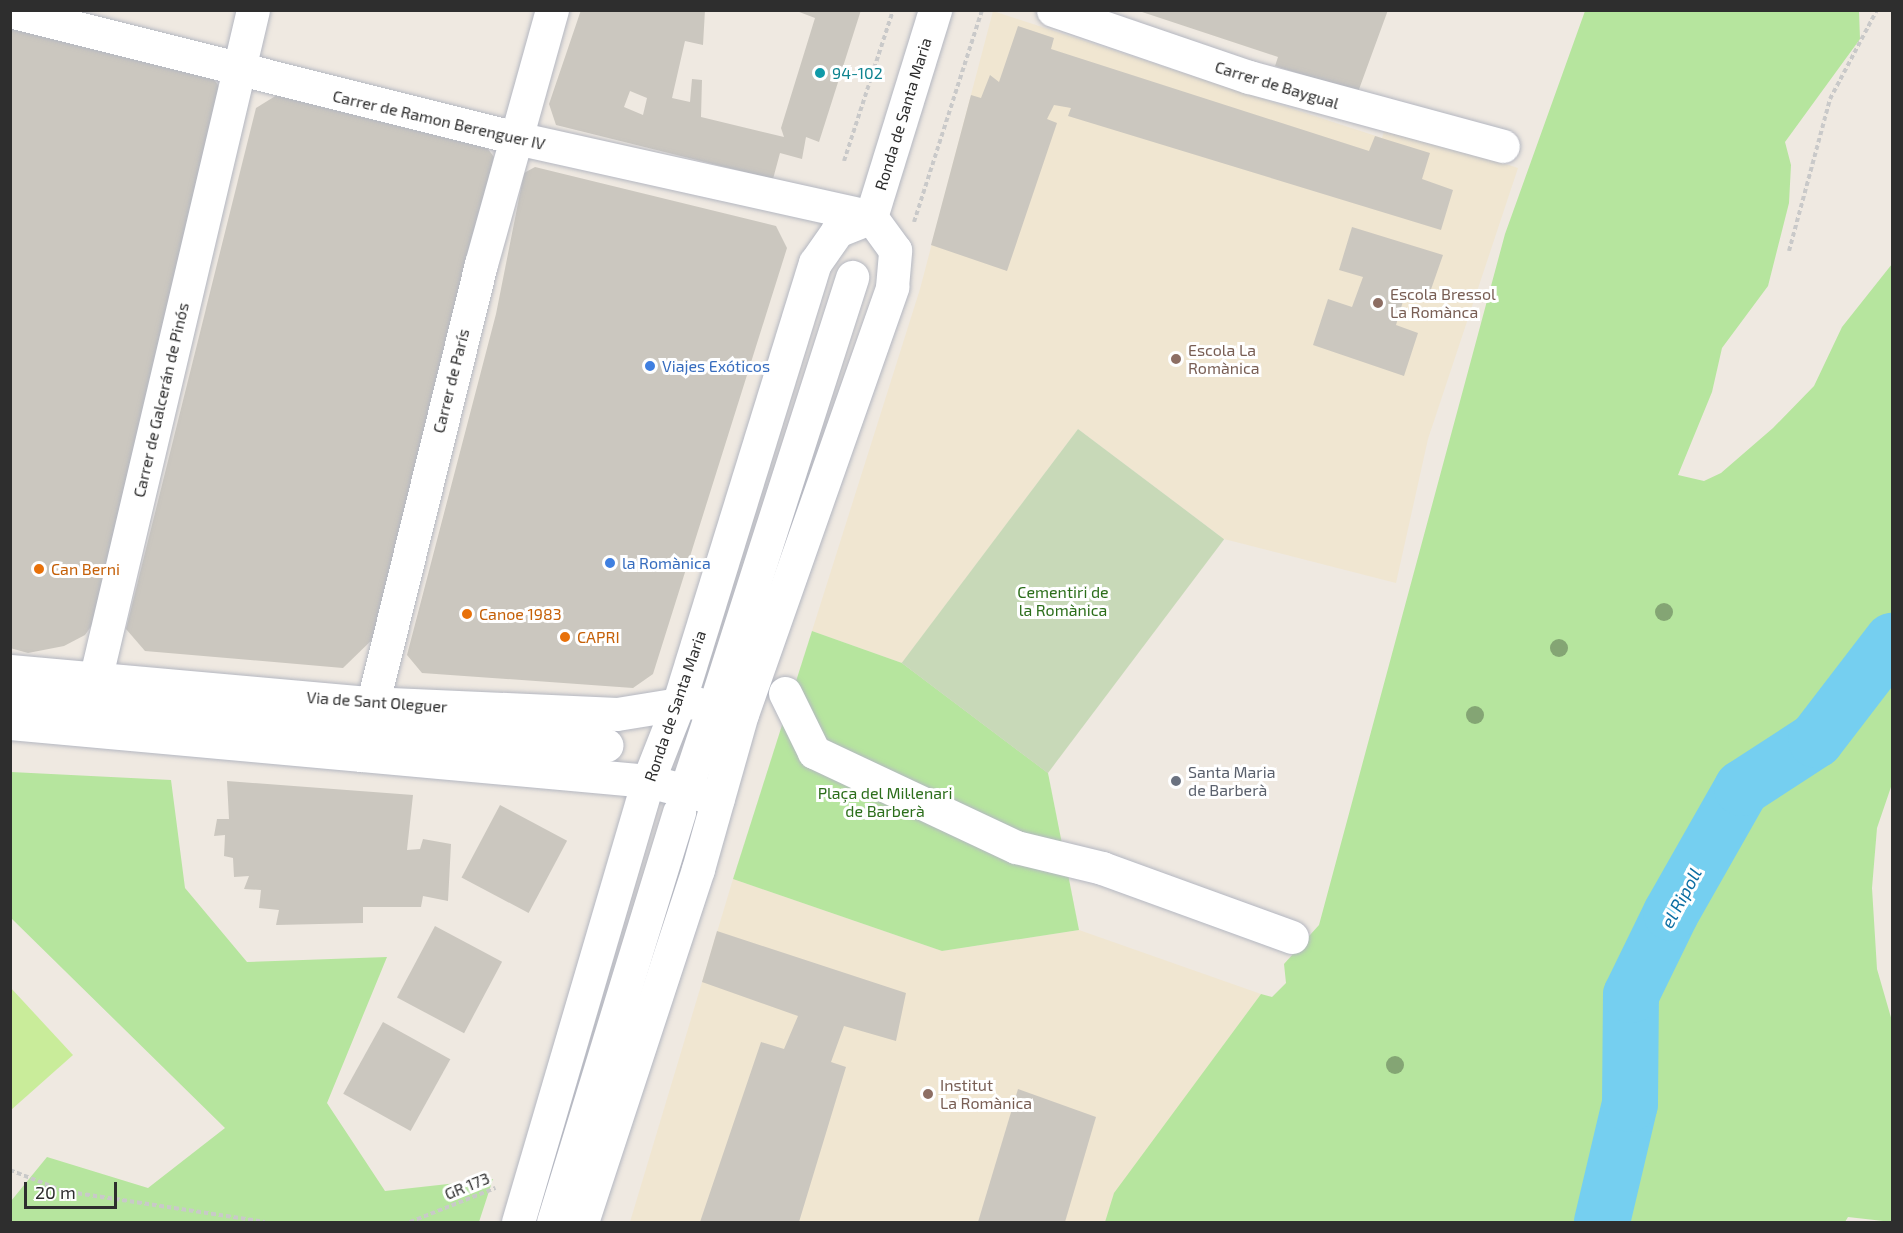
<!DOCTYPE html>
<html>
<head>
<meta charset="utf-8">
<style>
  body { margin:0 }
  #map { position:relative; width:1903px; height:1233px; overflow:hidden; background:#efe9e1; font-family:"Exo 2",sans-serif }
  div>[style] { position:absolute }
  [style*='--x'] { left:calc(var(--x)*1px); top:calc(var(--y)*1px); width:calc(var(--w)*1px); rotate:calc(var(--a)*1deg) }
  .education>* { inset:0; background:#f0e6d1 }
  .green>* { inset:0; background:#b6e59e }
  .cemetery>* { inset:0; background:#c8d9b8; transform-origin:0 0 }
  .pitch>* { inset:0; background:#c9ec9a }
  .river>* { height:56px; margin:-28px; padding:0 28px; transform-origin:28px; border-radius:28px; background:#75cff0 }
  .building>* { inset:0; background:#cbc7bf; transform-origin:0 0 }
  .path>* { height:4px; margin-top:-2px; transform-origin:0; background:repeating-linear-gradient(90deg,#c9c9c9 0 4.5px,transparent 0 7.5px) }
  .roads { filter:drop-shadow(0 0 2px #b4b7c1) drop-shadow(0 0 2px #b4b7c1) }
  .minor>* { height:33px; margin:-16.5px; padding:0 16.5px; transform-origin:16.5px; border-radius:16.5px; background:#fff }
  .trees>* { width:18px; height:18px; margin:-9px; border-radius:50%; background:#84a574 }
  .dots>* { width:16px; height:16px; translate:-50% -50%; box-sizing:border-box; border:3px solid #fff; border-radius:50% }
  span { translate:-50% -50%; white-space:nowrap; text-align:center; line-height:1.15; -webkit-text-stroke:6px #fff; paint-order:stroke }
  .culture-label { font-size:16px; color:#0d838f }
  .left { translate:0 -50%; text-align:left }
  .street-label { font-size:16px; color:#2e2e2e }
  .education-label { font-size:16px; color:#785e54 }
  .shop-label { font-size:16px; color:#366cbe }
  .food-label { font-size:16px; color:#c56008 }
  .park-label { font-size:16px; color:#2c6e1b }
  .worship-label { font-size:16px; color:#5b616d }
  .water-label { font-size:18px; color:#0d6fa3; font-style:italic }
  .frame { position:absolute; inset:0; border:12px solid #2e2e2e; pointer-events:none }
  .scale { position:absolute; left:24px; top:1182px; width:93px; height:27px; box-sizing:border-box; border:3px solid #2e2e2e; border-top:0; padding-left:8px; font-size:18px; line-height:21px; white-space:nowrap; color:#2e2e2e; -webkit-text-stroke:4px #fff; paint-order:stroke }
</style>
</head>
<body>
<div id="map">
  <div class="education">
    <i style="clip-path:polygon(993px 11px,1382px 138px,1386px 125px,1518px 168px,1428px 439px,1396px 583px,1224px 539px,1078px 429px,902px 663px,812px 631px,920px 289px)"></i>
    <i style="clip-path:polygon(733px 879px,942px 951px,1079px 930px,1261px 994px,1115px 1193px,1105px 1222px,630px 1222px)"></i>
  </div>
  <div class="green">
    <i style="clip-path:polygon(1585px 11px,1859px 11px,1860px 39px,1785px 142px,1791px 165px,1789px 203px,1768px 286px,1722px 348px,1712px 392px,1678px 475px,1704px 481px,1721px 473px,1773px 428px,1814px 386px,1842px 327px,1892px 264px,1892px 784px,1877px 828px,1872px 888px,1877px 969px,1892px 1021px,1892px 1222px,1848px 1217px,1845px 1222px,1105px 1222px,1114px 1193px,1261px 994px,1272px 997px,1286px 983px,1284px 964px,1319px 925px,1505px 234px)"></i>
    <i style="clip-path:polygon(812px 631px,902px 663px,1048px 773px,1079px 930px,942px 951px,733px 879px)"></i>
    <i style="clip-path:polygon(11px 772px,171px 780px,185px 888px,247px 962px,387px 957px,327px 1103px,385px 1191px,493px 1179px,479px 1222px,11px 1222px,11px 1201px,47px 1157px,148px 1188px,225px 1128px,11px 918px)"></i>
  </div>
  <div class="cemetery">
    <i style="left:1078px;top:429px;width:183px;height:293px;rotate:37deg"></i>
  </div>
  <div class="pitch">
    <i style="clip-path:polygon(10px 987px,73px 1055px,11px 1110px,10px 1110px)"></i>
  </div>
  <div class="river">
    <i style="--x:1602;--y:1222;--w:121;--a:-76.7"></i>
    <i style="--x:1630;--y:1104;--w:109;--a:-89.5"></i>
    <i style="--x:1631;--y:995;--w:91;--a:-64"></i>
    <i style="--x:1671;--y:913;--w:144;--a:-60.4"></i>
    <i style="--x:1742;--y:788;--w:88;--a:-33"></i>
    <i style="--x:1816;--y:740;--w:125;--a:-52.5"></i>
  </div>
  <div class="building">
    <i style="clip-path:polygon(evenodd,581px 10px,705px 10px,703px 45px,685px 41px,672px 98px,690px 102px,692px 79px,702px 80px,701px 117px,784px 137px,781px 128px,815px 18px,794px 10px,861px 10px,819px 142px,806px 137px,802px 159px,780px 153px,773px 179px,556px 125px,549px 104px,581px 10px,630px 91px,647px 98px,643px 115px,624px 107px,630px 91px)"></i>
    <i style="clip-path:polygon(1136px 10px,1388px 10px,1358px 92px,1275px 66px,1278px 57px)"></i>
    <i style="clip-path:polygon(10px 21px,211px 75px,220px 88px,97px 618px,85px 635px,64px 646px,28px 653px,10px 648px)"></i>
    <i style="clip-path:polygon(1018px 26px,1054px 38px,1051px 49px,1369px 151px,1375px 136px,1430px 153px,1422px 179px,1453px 190px,1441px 230px,1068px 116px,1071px 108px,1054px 105px,1047px 119px,1057px 123px,1007px 271px,931px 245px,971px 95px,981px 98px,990px 75px,999px 82px)"></i>
    <i style="clip-path:polygon(277px 95px,482px 141px,494px 157px,378px 634px,343px 668px,145px 651px,126px 629px,256px 108px)"></i>
    <i style="clip-path:polygon(535px 167px,776px 226px,787px 248px,653px 674px,633px 688px,422px 673px,407px 655px,496px 314px,524px 173px)"></i>
    <i style="clip-path:polygon(1352px 227px,1443px 255px,1428px 298px,1406px 291px,1396px 325px,1418px 333px,1404px 376px,1313px 345px,1328px 299px,1352px 307px,1363px 277px,1339px 270px)"></i>
    <i style="clip-path:polygon(227px 781px,413px 795px,407px 850px,420px 849px,423px 839px,451px 844px,448px 901px,423px 896px,421px 907px,363px 907px,363px 923px,276px 925px,279px 910px,259px 908px,261px 890px,244px 889px,249px 876px,234px 877px,233px 858px,224px 856px,225px 835px,214px 836px,217px 819px,229px 819px)"></i>
    <i style="left:500px;top:805px;width:76px;height:82px;rotate:28deg"></i>
    <i style="left:435px;top:926px;width:76px;height:81px;rotate:28deg"></i>
    <i style="clip-path:polygon(717px 931px,906px 993px,896px 1041px,844px 1026px,831px 1062px,846px 1067px,799px 1222px,700px 1222px,761px 1042px,784px 1049px,798px 1016px,702px 982px)"></i>
    <i style="left:383px;top:1022px;width:77px;height:82px;rotate:29deg"></i>
    <i style="clip-path:polygon(1018px 1089px,1096px 1117px,1065px 1222px,978px 1222px)"></i>
  </div>
  <div class="path">
    <i style="--x:844;--y:161;--w:159;--a:-72"></i>
    <i style="--x:914;--y:222;--w:223;--a:-72.2"></i>
    <i style="--x:1789;--y:251;--w:157;--a:-74.9"></i>
    <i style="--x:1830;--y:99;--w:101;--a:-62.2"></i>
    <i style="--x:10;--y:1170;--w:57;--a:21.6"></i>
    <i style="--x:63;--y:1191;--w:204;--a:8.7"></i>
    <i style="--x:410;--y:1222;--w:92;--a:-21.8"></i>
  </div>
  <div class="roads">
    <div class="minor">
      <i style="--x:1053;--y:10;--w:207;--a:18.9"></i>
      <i style="--x:1249;--y:77;--w:263;--a:15.2"></i>
      <i style="--x:10;--y:11;--w:522;--a:14.09"></i>
      <i style="--x:516;--y:138;--w:364;--a:12.5"></i>
      <i style="--x:871;--y:217;--w:217;--a:-72.8"></i>
      <i style="--x:10;--y:671;--w:359;--a:5.1"></i>
      <i style="--x:368;--y:703;--w:249;--a:2.5"></i>
      <i style="--x:617;--y:714;--w:75;--a:-9.2"></i>
      <i style="--x:691;--y:702;--w:52;--a:13.2"></i>
      <i style="--x:719;--y:692;--w:436;--a:-72.2"></i>
      <i style="--x:785;--y:693;--w:66;--a:63.8"></i>
      <i style="--x:814;--y:752;--w:223;--a:25.2"></i>
      <i style="--x:1016;--y:847;--w:89;--a:13.7"></i>
      <i style="--x:1102;--y:868;--w:202;--a:20"></i>
      <i style="--x:10;--y:698;--w:140;--a:2.5"></i>
      <i style="--x:150;--y:704;--w:215;--a:6.7"></i>
      <i style="--x:364;--y:729;--w:243;--a:3.8"></i>
      <i style="--x:10;--y:723;--w:641;--a:5.19"></i>
      <i style="--x:648;--y:781;--w:72;--a:14.4"></i>
      <i style="--x:91;--y:729;--w:53;--a:-84.6"></i>
      <i style="--x:96;--y:676;--w:684;--a:-76.74"></i>
      <i style="--x:360;--y:755;--w:506;--a:-76.16"></i>
      <i style="--x:481;--y:264;--w:264;--a:-74.4"></i>
      <i style="--x:688;--y:783;--w:66;--a:-71.6"></i>
      <i style="--x:518;--y:1222;--w:460;--a:-73.6"></i>
      <i style="--x:648;--y:781;--w:82;--a:-68.5"></i>
      <i style="--x:678;--y:705;--w:463;--a:-72.8"></i>
      <i style="--x:815;--y:263;--w:39;--a:-55"></i>
      <i style="--x:837;--y:231;--w:37;--a:-22"></i>
      <i style="--x:553;--y:1222;--w:429;--a:-72.9"></i>
      <i style="--x:582;--y:1222;--w:372;--a:-71.8"></i>
      <i style="--x:698;--y:869;--w:161;--a:-74.2"></i>
      <i style="--x:742;--y:714;--w:453;--a:-70.6"></i>
      <i style="--x:892;--y:287;--w:37;--a:-85"></i>
      <i style="--x:895;--y:250;--w:41;--a:-126"></i>
    </div>
  </div>
  <div class="trees">
    <i style="left:1664px;top:612px"></i>
    <i style="left:1559px;top:648px"></i>
    <i style="left:1475px;top:715px"></i>
    <i style="left:1395px;top:1065px"></i>
  </div>
  <div class="dots">
    <i style="left:820px;top:73px;background:#0f9aa8"></i>
    <i style="left:1378px;top:303px;background:#8d6e63"></i>
    <i style="left:1176px;top:359px;background:#8d6e63"></i>
    <i style="left:650px;top:366px;background:#3f7fe0"></i>
    <i style="left:610px;top:563px;background:#3f7fe0"></i>
    <i style="left:39px;top:569px;background:#e8710a"></i>
    <i style="left:467px;top:614px;background:#e8710a"></i>
    <i style="left:565px;top:637px;background:#e8710a"></i>
    <i style="left:1176px;top:781px;background:#6b7280"></i>
    <i style="left:928px;top:1094px;background:#8d6e63"></i>
  </div>
  <div class="culture-label">
    <span class="left" style="left:832px;top:73px">94-102</span>
  </div>
  <div class="street-label">
    <span style="left:1277px;top:85px;rotate:17deg">Carrer de Baygual</span>
    <span style="left:903px;top:114px;rotate:-73deg">Ronda de Santa Maria</span>
    <span style="left:439px;top:120px;rotate:13deg">Carrer de Ramon Berenguer IV</span>
    <span style="left:451px;top:381px;rotate:-76deg">Carrer de París</span>
    <span style="left:161px;top:400px;rotate:-77deg">Carrer de Galcerán de Pinós</span>
    <span style="left:377px;top:702px;rotate:4deg">Via de Sant Oleguer</span>
    <span style="left:675px;top:706px;rotate:-71deg">Ronda de Santa Maria</span>
    <span style="left:467px;top:1186px;rotate:-22deg">GR 173</span>
  </div>
  <div class="education-label">
    <span class="left" style="left:1390px;top:303px">Escola Bressol<br>La Romànca</span>
    <span class="left" style="left:1188px;top:359px">Escola La<br>Romànica</span>
    <span class="left" style="left:940px;top:1094px">Institut<br>La Romànica</span>
  </div>
  <div class="shop-label">
    <span class="left" style="left:662px;top:366px">Viajes Exóticos</span>
    <span class="left" style="left:622px;top:563px">la Romànica</span>
  </div>
  <div class="food-label">
    <span class="left" style="left:51px;top:569px">Can Berni</span>
    <span class="left" style="left:479px;top:614px">Canoe 1983</span>
    <span class="left" style="left:577px;top:637px">CAPRI</span>
  </div>
  <div class="park-label">
    <span style="left:1063px;top:601px">Cementiri de<br>la Romànica</span>
    <span style="left:885px;top:802px">Plaça del Mil·lenari<br>de Barberà</span>
  </div>
  <div class="worship-label">
    <span class="left" style="left:1188px;top:781px">Santa Maria<br>de Barberà</span>
  </div>
  <div class="water-label">
    <span style="left:1681px;top:898px;rotate:-62deg">el Ripoll</span>
  </div>
  <div class="frame"></div>
  <div class="scale">20 m</div>
</div>
</body>
</html>
